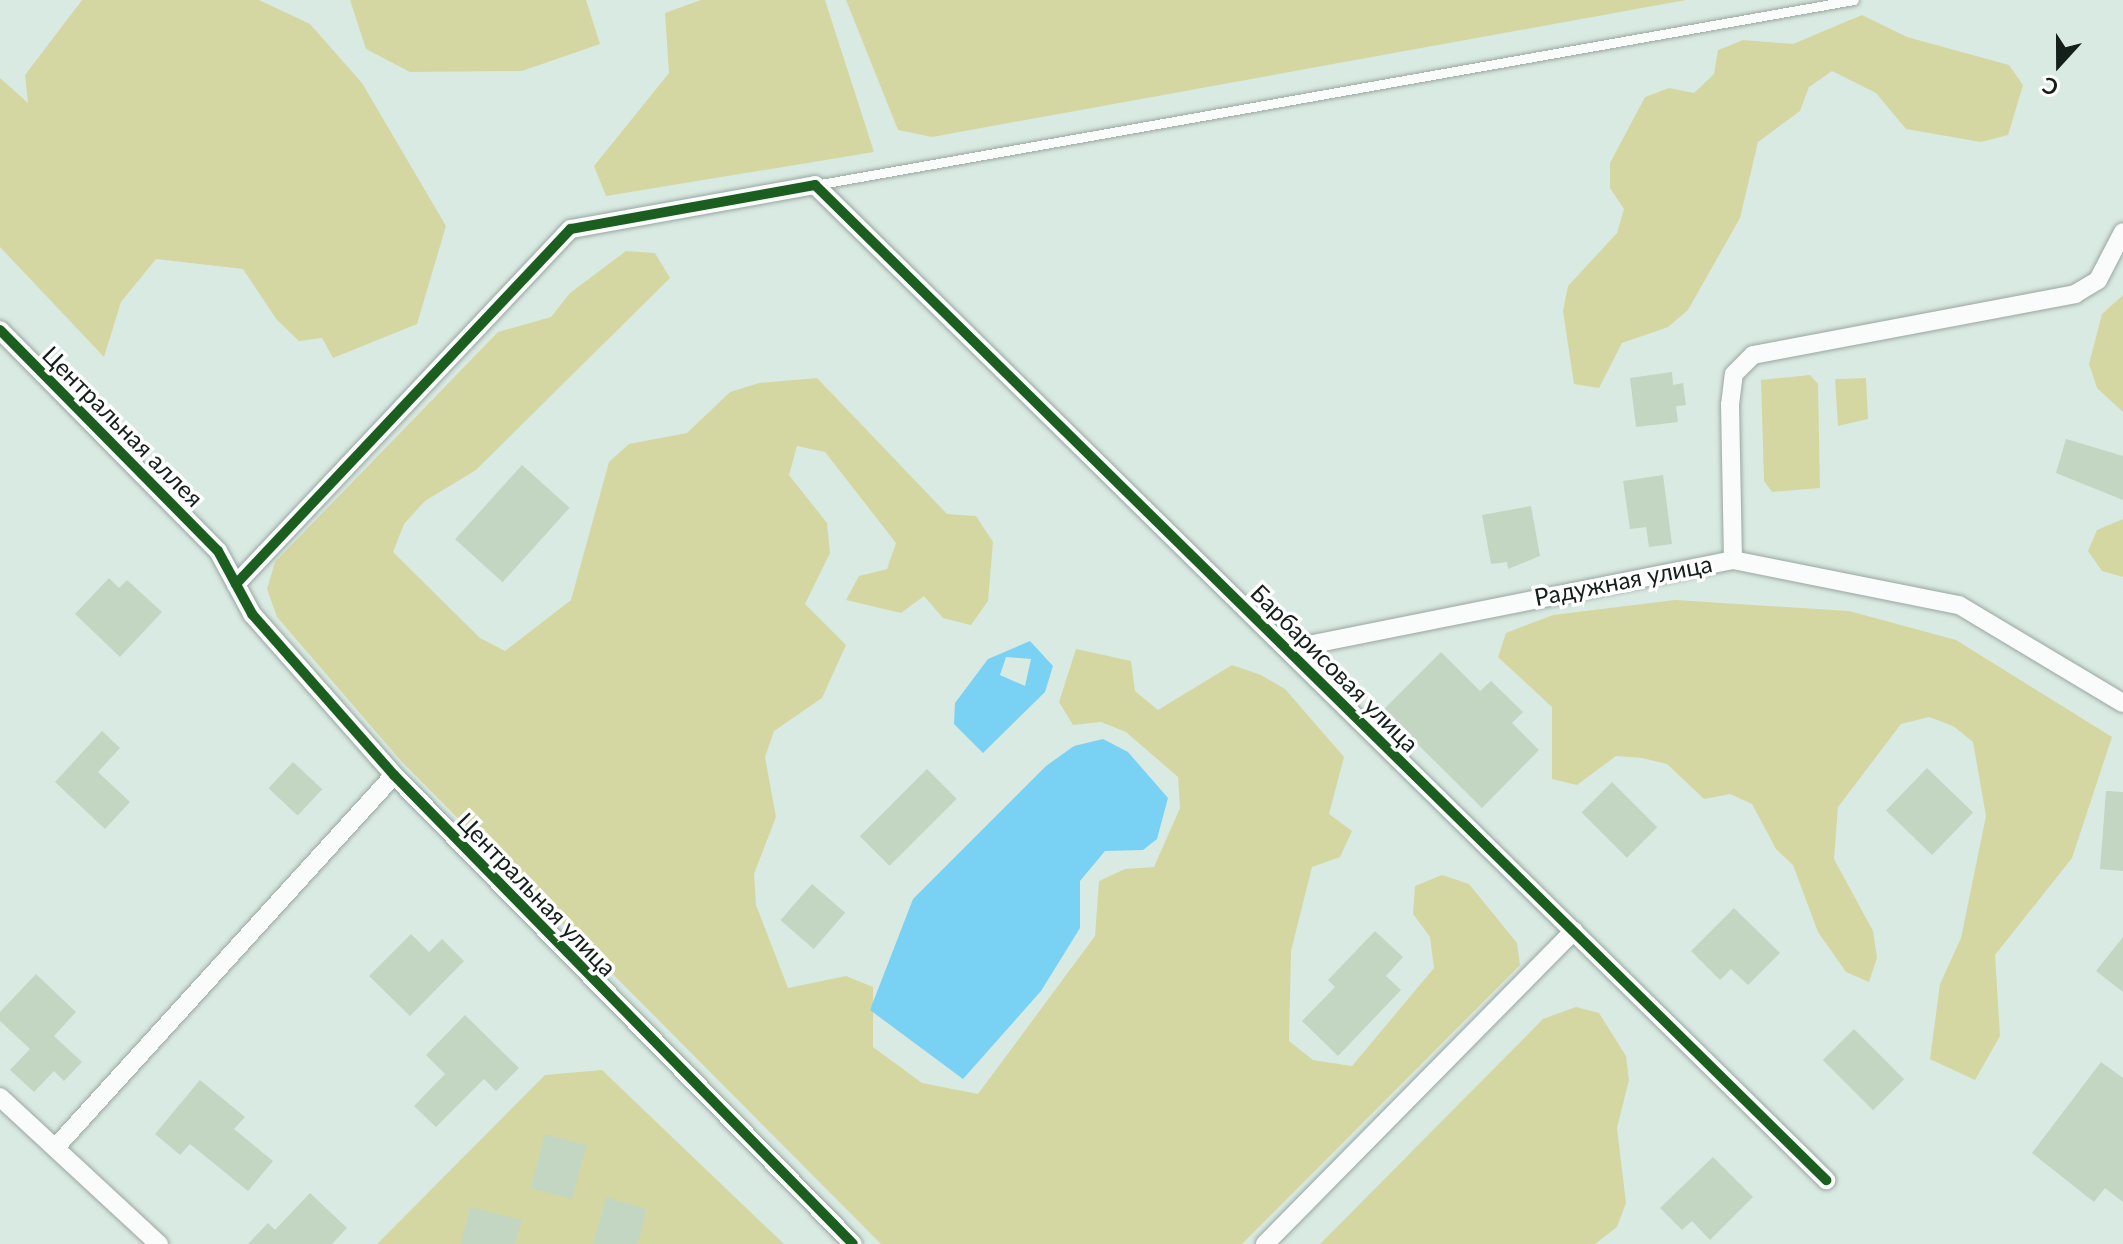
<!DOCTYPE html>
<html>
<head>
<meta charset="utf-8">
<style>
  body { margin:0 }
  #map { position:relative; width:2123px; height:1244px; overflow:hidden; background:#d9eae2; font-family:Lato,sans-serif }
  div>[style] { position:absolute }
  [style*='--x'] { left:calc(var(--x)*1px); top:calc(var(--y)*1px); width:calc(var(--w)*1px); rotate:calc(var(--a)*1deg) }
  .green>* { inset:0; background:#d5d7a2 }
  .water>* { inset:0; background:#79d2f4 }
  .building>* { inset:0; background:#c3d6c1; transform-origin:0 0 }
  .roads { filter:drop-shadow(0 0 2px #9aa6a1) drop-shadow(0 0 2px #9aa6a1) }
  .lane>* { height:9px; margin:-4.5px; padding:0 4.5px; transform-origin:4.5px; border-radius:4.5px; background:#f9fcfb }
  .street>* { height:18px; margin:-9px; padding:0 9px; transform-origin:9px; border-radius:9px; background:#f9fcfb }
  .cycleway>* { height:10px; margin:-5px; padding:0 5px; transform-origin:5px; border-radius:5px; background:#1b5e20 }
  span { translate:-50% -50%; white-space:nowrap; text-align:center; line-height:1.15; -webkit-text-stroke:7px #fff; paint-order:stroke }
  .street-label { font-size:24px; color:#141e1a }
  .north { position:absolute; left:2019px; top:24px; width:80px; height:80px; -webkit-text-stroke:6px #fff; paint-order:stroke; rotate:201deg; font-size:22px; font-weight:700; line-height:32px; text-align:center; color:#141e1a }
  .north::after { content:''; display:block; margin:auto; width:28px; height:36px; background:#141e1a; clip-path:polygon(50% 0,100% 100%,50% 72%,0 100%) }
</style>
</head>
<body>
<div id="map">
  <div class="green">
    <i style="clip-path:polygon(82px 0,259px 0,310px 24px,362px 83px,446px 226px,417px 324px,333px 358px,322px 338px,299px 341px,277px 320px,243px 269px,156px 259px,121px 302px,104px 357px,0 247px,0 78px,28px 103px,25px 75px)"></i>
    <i style="clip-path:polygon(350px 0,586px 0,600px 44px,522px 71px,410px 72px,366px 49px)"></i>
    <i style="clip-path:polygon(701px 0,825px 0,874px 152px,606px 196px,594px 166px,669px 73px,665px 13px)"></i>
    <i style="clip-path:polygon(846px 0,1686px 0,932px 137px,898px 130px)"></i>
    <i style="clip-path:polygon(1862px 15px,1907px 37px,2009px 65px,2023px 85px,2008px 135px,1981px 142px,1906px 129px,1876px 93px,1832px 71px,1809px 87px,1800px 111px,1758px 142px,1740px 218px,1688px 310px,1668px 327px,1622px 343px,1599px 388px,1574px 384px,1563px 311px,1568px 286px,1617px 233px,1624px 209px,1610px 188px,1610px 163px,1645px 97px,1669px 88px,1694px 93px,1714px 74px,1718px 50px,1743px 40px,1793px 44px)"></i>
    <i style="clip-path:polygon(626px 251px,655px 253px,670px 278px,476px 470px,425px 501px,404px 524px,393px 552px,480px 638px,505px 651px,571px 600px,609px 462px,629px 444px,687px 433px,730px 392px,759px 383px,817px 378px,947px 514px,976px 516px,993px 542px,988px 601px,971px 625px,943px 618px,924px 596px,901px 613px,846px 600px,859px 576px,887px 569px,896px 543px,825px 452px,797px 446px,789px 475px,827px 523px,830px 553px,805px 604px,846px 645px,822px 698px,774px 731px,765px 757px,776px 817px,754px 874px,756px 905px,788px 988px,846px 976px,873px 987px,873px 1047px,922px 1083px,978px 1094px,1095px 936px,1099px 881px,1125px 869px,1154px 867px,1180px 808px,1178px 777px,1126px 732px,1101px 722px,1073px 725px,1059px 702px,1076px 649px,1131px 661px,1135px 691px,1158px 710px,1232px 665px,1261px 675px,1285px 689px,1344px 757px,1329px 814px,1352px 831px,1340px 857px,1312px 867px,1291px 951px,1289px 1041px,1313px 1060px,1352px 1066px,1434px 968px,1430px 937px,1413px 914px,1415px 886px,1442px 875px,1469px 884px,1517px 943px,1520px 965px,1242px 1244px,881px 1244px,402px 762px,277px 617px,267px 589px,275px 562px,498px 332px,551px 317px,570px 293px)"></i>
    <i style="clip-path:polygon(2123px 295px,2123px 412px,2097px 388px,2089px 364px,2102px 314px)"></i>
    <i style="clip-path:polygon(1810px 375px,1818px 384px,1820px 488px,1772px 492px,1764px 481px,1761px 380px)"></i>
    <i style="clip-path:polygon(1866px 378px,1868px 419px,1838px 426px,1835px 379px)"></i>
    <i style="clip-path:polygon(2123px 519px,2123px 577px,2102px 571px,2088px 551px,2097px 530px)"></i>
    <i style="clip-path:polygon(1675px 600px,1849px 611px,1956px 640px,2112px 737px,2072px 858px,1995px 955px,2000px 1036px,1975px 1080px,1930px 1059px,1940px 984px,1961px 938px,1986px 816px,1973px 742px,1953px 726px,1929px 717px,1901px 724px,1838px 807px,1834px 859px,1873px 931px,1877px 958px,1869px 982px,1846px 972px,1818px 932px,1793px 865px,1776px 849px,1752px 804px,1730px 794px,1704px 799px,1667px 764px,1642px 758px,1616px 756px,1577px 785px,1552px 779px,1552px 707px,1498px 657px,1506px 633px,1553px 615px)"></i>
    <i style="clip-path:polygon(1576px 1007px,1599px 1013px,1626px 1056px,1629px 1080px,1617px 1128px,1626px 1203px,1617px 1227px,1595px 1244px,1320px 1244px,1543px 1019px)"></i>
    <i style="clip-path:polygon(602px 1070px,784px 1244px,377px 1244px,545px 1075px)"></i>
  </div>
  <div class="water">
    <i style="clip-path:polygon(evenodd,1030px 641px,1053px 666px,1045px 692px,983px 753px,954px 724px,955px 703px,988px 659px,1030px 641px,1006px 657px,1031px 659px,1025px 686px,1000px 675px,1006px 657px)"></i>
    <i style="clip-path:polygon(1103px 739px,1128px 752px,1168px 798px,1157px 839px,1143px 850px,1105px 851px,1080px 881px,1080px 928px,1041px 991px,963px 1079px,870px 1010px,913px 899px,1046px 766px,1074px 746px)"></i>
  </div>
  <div class="building">
    <i style="clip-path:polygon(1672px 372px,1673px 385px,1683px 383px,1686px 405px,1676px 406px,1678px 422px,1636px 427px,1630px 378px)"></i>
    <i style="clip-path:polygon(2066px 439px,2123px 456px,2123px 500px,2056px 473px)"></i>
    <i style="left:522px;top:465px;width:64px;height:100px;rotate:42deg"></i>
    <i style="clip-path:polygon(1663px 475px,1672px 544px,1649px 547px,1646px 527px,1630px 529px,1623px 481px)"></i>
    <i style="clip-path:polygon(1531px 506px,1540px 556px,1508px 569px,1507px 562px,1491px 564px,1482px 515px)"></i>
    <i style="clip-path:polygon(109px 578px,119px 588px,127px 580px,162px 612px,120px 657px,75px 614px)"></i>
    <i style="clip-path:polygon(1441px 652px,1480px 691px,1491px 681px,1523px 712px,1512px 723px,1539px 750px,1482px 808px,1383px 710px)"></i>
    <i style="clip-path:polygon(102px 731px,120px 748px,98px 772px,130px 802px,105px 829px,55px 782px)"></i>
    <i style="left:293px;top:762px;width:40px;height:36px;rotate:43deg"></i>
    <i style="left:1927px;top:768px;width:64px;height:59px;rotate:44deg"></i>
    <i style="left:927px;top:769px;width:42px;height:95px;rotate:45deg"></i>
    <i style="left:1612px;top:782px;width:64px;height:43px;rotate:45deg"></i>
    <i style="clip-path:polygon(2106px 791px,2123px 792px,2123px 871px,2100px 869px)"></i>
    <i style="left:812px;top:884px;width:44px;height:48px;rotate:41deg"></i>
    <i style="clip-path:polygon(1734px 908px,1780px 953px,1748px 985px,1731px 969px,1720px 980px,1691px 951px)"></i>
    <i style="clip-path:polygon(1375px 931px,1403px 957px,1386px 976px,1401px 990px,1338px 1056px,1302px 1021px,1335px 987px,1328px 980px)"></i>
    <i style="clip-path:polygon(411px 934px,429px 952px,442px 939px,464px 961px,410px 1016px,369px 976px)"></i>
    <i style="clip-path:polygon(2123px 937px,2123px 992px,2096px 971px)"></i>
    <i style="clip-path:polygon(36px 974px,76px 1012px,54px 1036px,82px 1062px,64px 1081px,54px 1071px,34px 1092px,10px 1070px,30px 1049px,0 1021px,0 1012px)"></i>
    <i style="clip-path:polygon(465px 1015px,519px 1068px,496px 1091px,484px 1079px,436px 1127px,414px 1106px,445px 1074px,426px 1055px)"></i>
    <i style="left:1854px;top:1029px;width:71px;height:44px;rotate:45deg"></i>
    <i style="clip-path:polygon(2101px 1062px,2123px 1078px,2123px 1202px,2105px 1188px,2094px 1202px,2032px 1153px)"></i>
    <i style="clip-path:polygon(200px 1080px,245px 1117px,234px 1129px,273px 1161px,248px 1191px,190px 1144px,180px 1155px,155px 1134px)"></i>
    <i style="left:545px;top:1134px;width:43px;height:56px;rotate:15deg"></i>
    <i style="clip-path:polygon(1713px 1157px,1753px 1197px,1710px 1240px,1692px 1221px,1682px 1230px,1660px 1208px)"></i>
    <i style="clip-path:polygon(310px 1193px,347px 1228px,332px 1244px,248px 1244px,268px 1223px,275px 1230px)"></i>
    <i style="clip-path:polygon(606px 1197px,647px 1209px,638px 1244px,593px 1244px)"></i>
    <i style="clip-path:polygon(470px 1207px,522px 1220px,515px 1244px,461px 1244px)"></i>
  </div>
  <div class="roads">
    <div class="lane">
      <i style="--x:815;--y:185;--w:1055;--a:-10.1"></i>
    </div>
    <div class="street">
      <i style="--x:0;--y:330;--w:310;--a:45.4"></i>
      <i style="--x:218;--y:551;--w:72;--a:61.6"></i>
      <i style="--x:252;--y:614;--w:215;--a:48.6"></i>
      <i style="--x:394;--y:775;--w:656;--a:45.62"></i>
      <i style="--x:1733;--y:560;--w:155;--a:-91.1"></i>
      <i style="--x:1730;--y:405;--w:31;--a:-83"></i>
      <i style="--x:1734;--y:374;--w:27;--a:-45"></i>
      <i style="--x:1753;--y:355;--w:328;--a:-10.7"></i>
      <i style="--x:2075;--y:294;--w:27;--a:-31"></i>
      <i style="--x:2098;--y:280;--w:54;--a:-62.5"></i>
      <i style="--x:236;--y:584;--w:488;--a:-46.7"></i>
      <i style="--x:571;--y:229;--w:248;--a:-10.2"></i>
      <i style="--x:815;--y:185;--w:1419;--a:44.54"></i>
      <i style="--x:1288;--y:649;--w:454;--a:-11.3"></i>
      <i style="--x:1733;--y:560;--w:230;--a:11.3"></i>
      <i style="--x:1959;--y:605;--w:191;--a:30.9"></i>
      <i style="--x:0;--y:1097;--w:217;--a:42.8"></i>
      <i style="--x:55;--y:1148;--w:504;--a:-47.73"></i>
      <i style="--x:1265;--y:1244;--w:440;--a:-45.4"></i>
    </div>
  </div>
  <div class="cycleway">
    <i style="--x:0;--y:330;--w:310;--a:45.4"></i>
    <i style="--x:218;--y:551;--w:72;--a:61.6"></i>
    <i style="--x:252;--y:614;--w:215;--a:48.6"></i>
    <i style="--x:394;--y:775;--w:656;--a:45.62"></i>
    <i style="--x:236;--y:584;--w:488;--a:-46.7"></i>
    <i style="--x:571;--y:229;--w:248;--a:-10.2"></i>
    <i style="--x:815;--y:185;--w:1419;--a:44.54"></i>
  </div>
  <div class="street-label">
    <span style="left:123px;top:426px;rotate:45deg">Центральная аллея</span>
    <span style="left:1623px;top:580px;rotate:-11deg">Радужная улица</span>
    <span style="left:1335px;top:668px;rotate:45deg">Барбарисовая улица</span>
    <span style="left:537px;top:894px;rotate:46deg">Центральная улица</span>
  </div>
  <div class="north">С</div>
</div>
</body>
</html>
